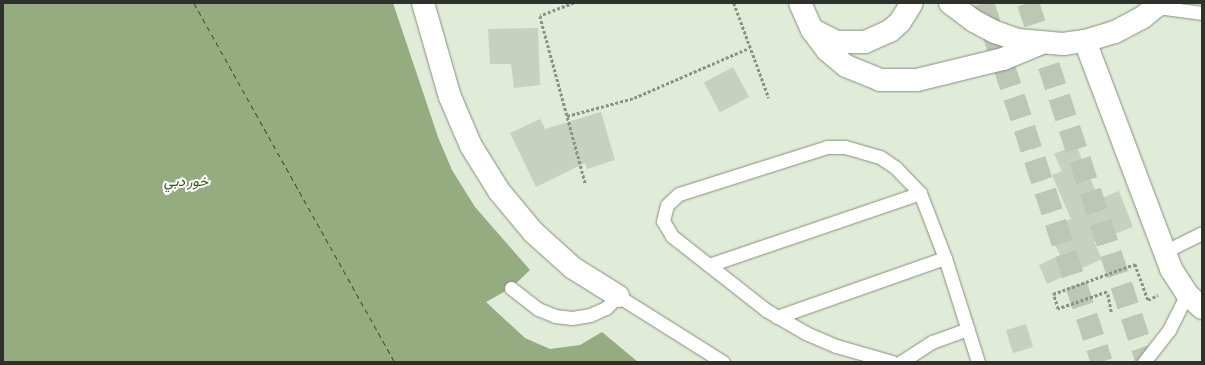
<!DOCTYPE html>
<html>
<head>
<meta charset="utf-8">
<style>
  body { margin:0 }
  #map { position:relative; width:1205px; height:365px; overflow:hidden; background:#e0ecd7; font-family:Bitter,Vazirmatn,serif }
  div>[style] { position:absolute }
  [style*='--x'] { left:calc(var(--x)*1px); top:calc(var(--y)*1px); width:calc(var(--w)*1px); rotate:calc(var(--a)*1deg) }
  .water>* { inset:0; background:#94ac80 }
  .ferry>* { height:1px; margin-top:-0.5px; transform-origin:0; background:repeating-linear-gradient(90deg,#365514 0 5px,transparent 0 9px) }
  .building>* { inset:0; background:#c7d2be; transform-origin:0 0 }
  .primary-tunnel>* { height:22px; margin-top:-11px; transform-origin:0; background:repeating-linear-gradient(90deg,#bcc7b4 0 22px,transparent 0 33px) }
  .path>* { height:2.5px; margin-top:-1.25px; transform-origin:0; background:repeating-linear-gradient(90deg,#8b9385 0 3px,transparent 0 5px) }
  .roads { filter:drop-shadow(0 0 1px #858f7c) drop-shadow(0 0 1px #858f7c) }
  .lane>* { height:13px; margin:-6.5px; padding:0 6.5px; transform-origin:6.5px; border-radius:6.5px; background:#fff }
  .street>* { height:22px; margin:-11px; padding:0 11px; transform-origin:11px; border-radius:11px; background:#fff }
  span { translate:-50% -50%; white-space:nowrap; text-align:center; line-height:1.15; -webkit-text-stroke:4px #fff; paint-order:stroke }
  .water-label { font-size:14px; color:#365514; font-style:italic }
  .frame { position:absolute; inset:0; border:4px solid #2d322a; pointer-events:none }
</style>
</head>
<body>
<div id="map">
  <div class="water">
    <i style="clip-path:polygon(3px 3px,393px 3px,438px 137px,452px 170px,475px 207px,530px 270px,511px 288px,486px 302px,525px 338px,550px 349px,580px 345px,602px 332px,638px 362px,3px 362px)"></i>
  </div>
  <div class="ferry">
    <i style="--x:194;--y:3;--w:411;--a:60.8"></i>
  </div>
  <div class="building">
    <i style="clip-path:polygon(538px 28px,540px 85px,514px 88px,511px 64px,490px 64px,488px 29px)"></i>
    <i style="left:733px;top:67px;width:34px;height:33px;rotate:62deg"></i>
    <i style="clip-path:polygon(601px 112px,615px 160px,587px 169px,585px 163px,536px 187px,510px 133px,540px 119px,545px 129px)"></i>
    <i style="clip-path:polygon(1076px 145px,1099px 199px,1119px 191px,1133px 227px,1094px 242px,1102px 259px,1047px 284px,1039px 265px,1060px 255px,1048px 230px,1071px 219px,1052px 175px,1062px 171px,1054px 154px)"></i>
    <i style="left:1026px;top:324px;width:24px;height:21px;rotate:73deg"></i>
  </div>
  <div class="primary-tunnel">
    <i style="--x:983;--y:3;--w:378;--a:71.7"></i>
    <i style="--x:1028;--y:3;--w:378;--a:71.7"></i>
  </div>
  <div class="path">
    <i style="--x:574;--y:3;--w:36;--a:159"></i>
    <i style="--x:540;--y:16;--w:175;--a:74.8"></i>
    <i style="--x:734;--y:3;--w:101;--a:69.8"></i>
    <i style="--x:567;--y:116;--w:69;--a:-15"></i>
    <i style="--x:634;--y:98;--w:125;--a:-23.5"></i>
    <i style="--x:1111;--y:312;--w:20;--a:-101"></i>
    <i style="--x:1107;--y:292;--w:52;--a:160.9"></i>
    <i style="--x:1058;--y:309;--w:16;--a:-108"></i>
    <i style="--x:1053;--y:294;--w:87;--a:-20.1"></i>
    <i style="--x:1135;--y:264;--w:38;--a:70"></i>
    <i style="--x:1148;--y:300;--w:11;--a:-27"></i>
  </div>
  <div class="roads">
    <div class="lane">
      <i style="--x:1156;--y:7;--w:46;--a:7.4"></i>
      <i style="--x:1164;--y:252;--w:42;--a:-26.6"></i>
      <i style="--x:709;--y:265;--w:223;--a:-18.8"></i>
      <i style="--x:511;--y:288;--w:34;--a:38"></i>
      <i style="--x:538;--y:309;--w:18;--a:22"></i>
      <i style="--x:555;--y:316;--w:17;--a:7"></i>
      <i style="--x:572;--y:318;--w:18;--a:-9"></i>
      <i style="--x:590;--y:315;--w:17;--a:-24"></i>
      <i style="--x:606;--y:308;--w:17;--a:-45"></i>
      <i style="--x:618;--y:296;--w:124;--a:32.2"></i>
      <i style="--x:777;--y:317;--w:178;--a:-19.4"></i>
      <i style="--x:892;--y:362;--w:58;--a:-164.1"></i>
      <i style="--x:836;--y:346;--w:33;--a:-157"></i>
      <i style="--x:806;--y:333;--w:46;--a:-150.1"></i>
      <i style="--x:766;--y:310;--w:120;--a:-141.8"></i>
      <i style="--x:672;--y:236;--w:17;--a:-121"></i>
      <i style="--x:663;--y:221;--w:16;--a:-76"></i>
      <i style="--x:667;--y:205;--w:16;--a:-43"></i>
      <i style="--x:679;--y:194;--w:155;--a:-17.6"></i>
      <i style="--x:827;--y:147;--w:18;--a:0"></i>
      <i style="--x:845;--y:147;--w:36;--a:16"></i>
      <i style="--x:880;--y:157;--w:18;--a:34"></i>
      <i style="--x:895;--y:167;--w:36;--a:46"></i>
      <i style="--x:920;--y:193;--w:70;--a:69"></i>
      <i style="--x:945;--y:258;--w:109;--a:72.4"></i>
      <i style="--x:901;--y:362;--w:37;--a:-33"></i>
      <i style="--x:932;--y:342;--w:38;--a:-20"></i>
      <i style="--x:1144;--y:362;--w:41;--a:-52"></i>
      <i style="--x:1169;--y:330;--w:40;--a:-63.4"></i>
    </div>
    <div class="street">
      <i style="--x:423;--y:3;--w:98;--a:74"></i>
      <i style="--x:450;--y:97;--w:53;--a:66.8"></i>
      <i style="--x:471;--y:146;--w:53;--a:58.1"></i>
      <i style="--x:499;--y:191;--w:53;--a:50.3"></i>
      <i style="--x:533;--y:232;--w:54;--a:42"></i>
      <i style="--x:573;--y:268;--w:53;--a:31.9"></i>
      <i style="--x:800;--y:3;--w:30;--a:66"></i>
      <i style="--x:812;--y:30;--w:25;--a:53"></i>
      <i style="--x:827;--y:50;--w:25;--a:40"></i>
      <i style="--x:846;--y:66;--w:37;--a:22"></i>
      <i style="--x:880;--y:80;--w:37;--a:0"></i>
      <i style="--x:917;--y:80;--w:89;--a:-13.7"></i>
      <i style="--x:1003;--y:59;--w:42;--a:-22.3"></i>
      <i style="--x:950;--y:3;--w:30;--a:37"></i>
      <i style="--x:974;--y:21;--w:24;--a:28"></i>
      <i style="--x:995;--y:32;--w:24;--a:19"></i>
      <i style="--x:1018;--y:40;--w:45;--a:5.1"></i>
      <i style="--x:1063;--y:44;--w:22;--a:-8"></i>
      <i style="--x:1085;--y:41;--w:31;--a:-17"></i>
      <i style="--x:1115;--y:32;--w:32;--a:-28"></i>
      <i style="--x:1143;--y:17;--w:22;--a:-39"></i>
      <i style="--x:815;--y:31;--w:25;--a:27"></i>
      <i style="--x:837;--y:42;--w:28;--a:0"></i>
      <i style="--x:865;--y:42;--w:27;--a:-24"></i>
      <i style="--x:890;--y:31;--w:13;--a:-42"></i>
      <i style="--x:900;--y:22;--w:22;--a:-58"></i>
      <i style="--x:1085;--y:41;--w:244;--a:69.3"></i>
      <i style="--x:1171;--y:269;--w:30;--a:57"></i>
      <i style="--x:1187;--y:294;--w:21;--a:43"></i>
    </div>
  </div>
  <div class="water-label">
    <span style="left:186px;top:182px">خور دبي</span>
  </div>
  <div class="frame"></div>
</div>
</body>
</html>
